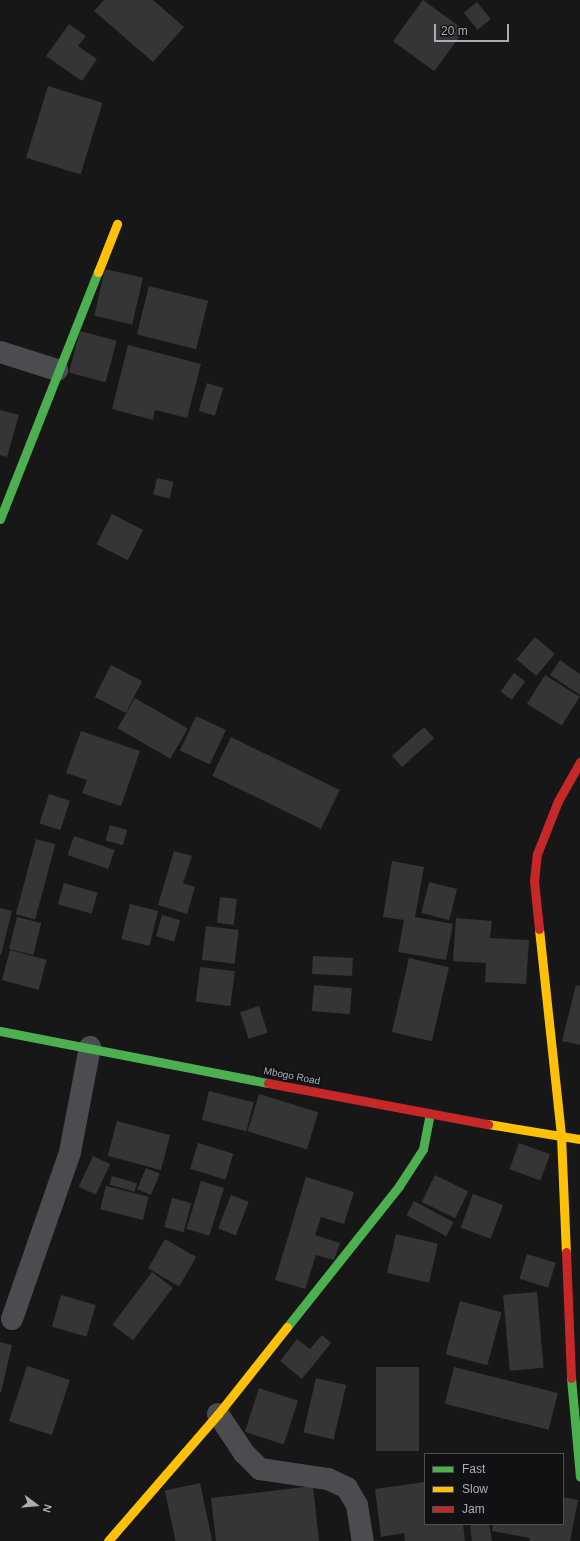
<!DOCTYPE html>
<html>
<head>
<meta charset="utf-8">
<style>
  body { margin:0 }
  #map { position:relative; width:580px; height:1541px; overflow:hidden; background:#171717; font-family:Helvetica,sans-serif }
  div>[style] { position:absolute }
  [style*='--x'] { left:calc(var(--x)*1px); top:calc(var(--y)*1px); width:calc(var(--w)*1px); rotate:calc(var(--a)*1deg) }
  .building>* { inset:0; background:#353536; transform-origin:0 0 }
  .street>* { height:22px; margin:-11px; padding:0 11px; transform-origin:11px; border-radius:11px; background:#4b4c50 }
  .fast>* { height:9px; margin:-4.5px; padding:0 4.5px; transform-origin:4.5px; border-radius:4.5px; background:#4caf50 }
  .slow>* { height:9px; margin:-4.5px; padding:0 4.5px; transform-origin:4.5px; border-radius:4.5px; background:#ffc107 }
  .jam>* { height:9px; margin:-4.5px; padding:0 4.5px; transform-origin:4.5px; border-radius:4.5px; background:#c62828 }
  span { translate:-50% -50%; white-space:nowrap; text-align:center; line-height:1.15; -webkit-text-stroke:4px #111113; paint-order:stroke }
  .street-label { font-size:10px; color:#a8adb8 }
  .legend { position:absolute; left:424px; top:1453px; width:140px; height:72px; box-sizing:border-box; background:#111113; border:1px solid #4d4f55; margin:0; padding:5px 7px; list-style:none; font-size:12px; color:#a8adb8 }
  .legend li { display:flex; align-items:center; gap:8px; height:20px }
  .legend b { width:20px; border:1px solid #4d4f55 }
  .north { position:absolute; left:16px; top:1485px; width:40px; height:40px; -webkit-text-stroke:3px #111113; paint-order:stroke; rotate:106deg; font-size:11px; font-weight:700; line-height:16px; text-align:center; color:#a8adb8 }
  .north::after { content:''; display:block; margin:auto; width:14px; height:18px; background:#a8adb8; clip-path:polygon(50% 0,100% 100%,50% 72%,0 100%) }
  .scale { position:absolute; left:434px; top:24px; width:75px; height:18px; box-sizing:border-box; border:2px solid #a8adb8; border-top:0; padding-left:5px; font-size:12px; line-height:14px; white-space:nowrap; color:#a8adb8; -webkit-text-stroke:3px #111113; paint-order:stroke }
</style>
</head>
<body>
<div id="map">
  <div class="building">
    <i style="clip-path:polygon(104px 0,153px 0,184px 27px,153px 62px,94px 11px)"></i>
    <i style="left:423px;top:0;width:51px;height:51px;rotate:36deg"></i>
    <i style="left:477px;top:2px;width:22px;height:17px;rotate:51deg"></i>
    <i style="clip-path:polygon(69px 24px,86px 36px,78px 46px,97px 59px,82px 81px,46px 56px)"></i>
    <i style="left:48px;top:86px;width:57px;height:75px;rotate:17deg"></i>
    <i style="left:105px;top:269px;width:39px;height:48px;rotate:13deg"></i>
    <i style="left:149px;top:286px;width:61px;height:50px;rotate:14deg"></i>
    <i style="left:80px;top:331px;width:38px;height:43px;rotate:15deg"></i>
    <i style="clip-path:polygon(128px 345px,201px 364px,187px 418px,155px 410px,153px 420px,112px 409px)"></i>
    <i style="left:207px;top:383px;width:17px;height:29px;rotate:17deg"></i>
    <i style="clip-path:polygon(0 410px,19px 415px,7px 457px,0 455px)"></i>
    <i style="left:157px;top:478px;width:17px;height:17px;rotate:13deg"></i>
    <i style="left:112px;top:514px;width:35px;height:34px;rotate:27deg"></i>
    <i style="left:535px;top:637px;width:26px;height:29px;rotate:40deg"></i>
    <i style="clip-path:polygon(560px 660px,580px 674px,580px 695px,550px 675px)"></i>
    <i style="left:111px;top:665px;width:35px;height:36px;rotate:27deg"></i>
    <i style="left:514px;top:673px;width:14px;height:23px;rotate:36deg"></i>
    <i style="left:545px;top:675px;width:41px;height:34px;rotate:32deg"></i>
    <i style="left:135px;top:698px;width:61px;height:35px;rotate:30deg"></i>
    <i style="left:196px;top:716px;width:33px;height:38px;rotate:25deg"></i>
    <i style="left:424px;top:727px;width:15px;height:43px;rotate:48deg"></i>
    <i style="clip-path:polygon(81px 731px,140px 751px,121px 806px,82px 793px,87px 780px,66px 773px)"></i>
    <i style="left:231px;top:737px;width:121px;height:43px;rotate:26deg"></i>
    <i style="left:49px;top:794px;width:22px;height:31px;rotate:18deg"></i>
    <i style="left:110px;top:825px;width:18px;height:16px;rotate:16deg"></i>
    <i style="left:74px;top:836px;width:43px;height:20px;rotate:19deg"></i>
    <i style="left:36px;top:839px;width:20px;height:78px;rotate:15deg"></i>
    <i style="clip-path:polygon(174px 851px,192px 856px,183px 883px,195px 887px,187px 914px,158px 905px)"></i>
    <i style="clip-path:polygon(392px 861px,424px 867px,415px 917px,453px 924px,446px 960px,398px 952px,404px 920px,383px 917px)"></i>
    <i style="left:429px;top:882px;width:29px;height:32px;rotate:14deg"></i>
    <i style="left:64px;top:883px;width:35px;height:22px;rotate:16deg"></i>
    <i style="left:220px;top:897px;width:17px;height:26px;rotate:7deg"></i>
    <i style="left:130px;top:904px;width:29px;height:36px;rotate:14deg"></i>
    <i style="clip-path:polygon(0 908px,12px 911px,1px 955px,0 955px)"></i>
    <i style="left:162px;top:915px;width:19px;height:22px;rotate:16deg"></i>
    <i style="left:17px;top:917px;width:25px;height:33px;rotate:14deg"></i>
    <i style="clip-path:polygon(456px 918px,492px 921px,490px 938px,529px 940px,526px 984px,485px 982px,486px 963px,453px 961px)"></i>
    <i style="left:206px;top:926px;width:33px;height:34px;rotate:7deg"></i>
    <i style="left:10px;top:950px;width:38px;height:31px;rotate:15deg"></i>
    <i style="left:313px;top:956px;width:40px;height:18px;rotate:3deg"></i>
    <i style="left:409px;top:958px;width:41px;height:76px;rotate:13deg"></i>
    <i style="left:200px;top:967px;width:35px;height:35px;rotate:7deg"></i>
    <i style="left:314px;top:985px;width:38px;height:26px;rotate:5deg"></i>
    <i style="clip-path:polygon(576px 985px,580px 986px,580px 1045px,562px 1041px)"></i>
    <i style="left:259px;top:1006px;width:28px;height:20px;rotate:72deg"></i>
    <i style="left:209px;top:1091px;width:46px;height:30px;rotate:14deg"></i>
    <i style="left:259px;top:1094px;width:62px;height:39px;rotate:17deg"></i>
    <i style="left:117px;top:1121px;width:55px;height:36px;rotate:15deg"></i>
    <i style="left:198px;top:1143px;width:37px;height:27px;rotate:17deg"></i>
    <i style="left:519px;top:1143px;width:33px;height:28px;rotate:20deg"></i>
    <i style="left:93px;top:1156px;width:19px;height:34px;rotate:25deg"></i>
    <i style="left:146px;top:1168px;width:15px;height:23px;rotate:23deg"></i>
    <i style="left:435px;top:1175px;width:37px;height:30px;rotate:26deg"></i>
    <i style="left:112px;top:1176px;width:26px;height:9px;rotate:16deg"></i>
    <i style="clip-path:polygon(306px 1177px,354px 1192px,344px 1224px,321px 1217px,315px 1235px,340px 1243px,334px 1260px,316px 1255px,305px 1289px,275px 1280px)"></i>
    <i style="left:201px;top:1181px;width:24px;height:50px;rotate:17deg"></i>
    <i style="left:106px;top:1186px;width:44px;height:24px;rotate:14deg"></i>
    <i style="left:473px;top:1194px;width:32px;height:36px;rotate:20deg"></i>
    <i style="left:231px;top:1195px;width:19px;height:36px;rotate:21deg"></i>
    <i style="left:172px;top:1198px;width:20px;height:30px;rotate:15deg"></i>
    <i style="left:414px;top:1201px;width:45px;height:16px;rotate:28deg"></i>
    <i style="left:396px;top:1234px;width:43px;height:40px;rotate:13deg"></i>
    <i style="left:165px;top:1239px;width:36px;height:34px;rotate:30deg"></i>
    <i style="left:527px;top:1254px;width:30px;height:26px;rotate:17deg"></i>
    <i style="left:152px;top:1272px;width:26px;height:66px;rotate:37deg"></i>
    <i style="left:537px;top:1292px;width:76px;height:34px;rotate:85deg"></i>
    <i style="left:61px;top:1295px;width:36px;height:33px;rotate:16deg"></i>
    <i style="left:460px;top:1301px;width:43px;height:55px;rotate:15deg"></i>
    <i style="clip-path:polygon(322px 1335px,331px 1343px,302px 1379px,280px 1361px,297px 1339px,310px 1349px)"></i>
    <i style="clip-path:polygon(0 1342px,12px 1345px,1px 1392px,0 1392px)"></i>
    <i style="left:27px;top:1366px;width:45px;height:58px;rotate:18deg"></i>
    <i style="left:376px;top:1367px;width:43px;height:84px"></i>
    <i style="left:454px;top:1367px;width:107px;height:38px;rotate:14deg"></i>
    <i style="left:316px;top:1378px;width:31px;height:56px;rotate:13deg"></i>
    <i style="left:259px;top:1388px;width:41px;height:46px;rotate:18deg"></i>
    <i style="clip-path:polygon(425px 1482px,425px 1524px,463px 1524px,465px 1541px,405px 1541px,404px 1533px,381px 1537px,375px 1489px)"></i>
    <i style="left:200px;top:1483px;width:59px;height:36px;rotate:78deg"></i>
    <i style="clip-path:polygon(313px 1486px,319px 1541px,216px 1541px,211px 1498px)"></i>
    <i style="clip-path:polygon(563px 1497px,578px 1500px,570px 1541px,529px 1541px,530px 1538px,492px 1531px,493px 1524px,563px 1524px)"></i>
    <i style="clip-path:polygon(470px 1524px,489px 1524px,492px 1541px,472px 1541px)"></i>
  </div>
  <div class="street">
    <i style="--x:0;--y:352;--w:60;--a:17.5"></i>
    <i style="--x:12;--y:1319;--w:177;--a:-70.8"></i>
    <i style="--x:70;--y:1152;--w:107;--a:-79.2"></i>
    <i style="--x:218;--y:1414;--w:47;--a:56.3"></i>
    <i style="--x:244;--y:1453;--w:23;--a:45"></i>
    <i style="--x:260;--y:1469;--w:69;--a:8.4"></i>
    <i style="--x:328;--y:1479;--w:21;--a:25"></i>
    <i style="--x:347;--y:1488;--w:20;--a:60"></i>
    <i style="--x:357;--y:1505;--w:36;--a:81"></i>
  </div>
  <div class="fast">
    <i style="--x:0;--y:519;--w:266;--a:-68.4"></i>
    <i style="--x:0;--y:1031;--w:273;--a:11"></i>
    <i style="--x:287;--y:1327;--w:180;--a:-51.5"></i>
    <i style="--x:399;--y:1186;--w:44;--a:-57"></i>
    <i style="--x:423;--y:1149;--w:36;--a:-79"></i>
    <i style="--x:571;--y:1378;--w:99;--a:84.8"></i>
  </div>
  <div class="slow">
    <i style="--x:98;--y:272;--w:52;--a:-68.4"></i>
    <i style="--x:539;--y:929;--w:207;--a:83.9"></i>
    <i style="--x:561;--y:1135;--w:117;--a:87.6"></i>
    <i style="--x:488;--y:1124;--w:93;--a:9.3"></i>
    <i style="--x:108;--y:1541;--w:168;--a:-49.1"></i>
    <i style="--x:218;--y:1414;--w:111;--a:-51.6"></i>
  </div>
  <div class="jam">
    <i style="--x:539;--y:929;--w:48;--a:-95.9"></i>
    <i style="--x:534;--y:881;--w:27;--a:-84"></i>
    <i style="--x:537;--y:854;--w:57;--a:-68.4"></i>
    <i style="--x:558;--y:801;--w:45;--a:-60.6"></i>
    <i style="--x:268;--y:1083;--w:224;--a:10.6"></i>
    <i style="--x:566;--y:1252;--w:126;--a:87.7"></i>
  </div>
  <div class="street-label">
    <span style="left:292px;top:1076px;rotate:11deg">Mbogo Road</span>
  </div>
  <ul class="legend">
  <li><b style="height:5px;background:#4caf50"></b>Fast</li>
  <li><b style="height:5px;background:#ffc107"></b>Slow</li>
  <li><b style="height:5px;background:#c62828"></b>Jam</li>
  </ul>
  <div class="north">N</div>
  <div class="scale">20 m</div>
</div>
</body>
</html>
